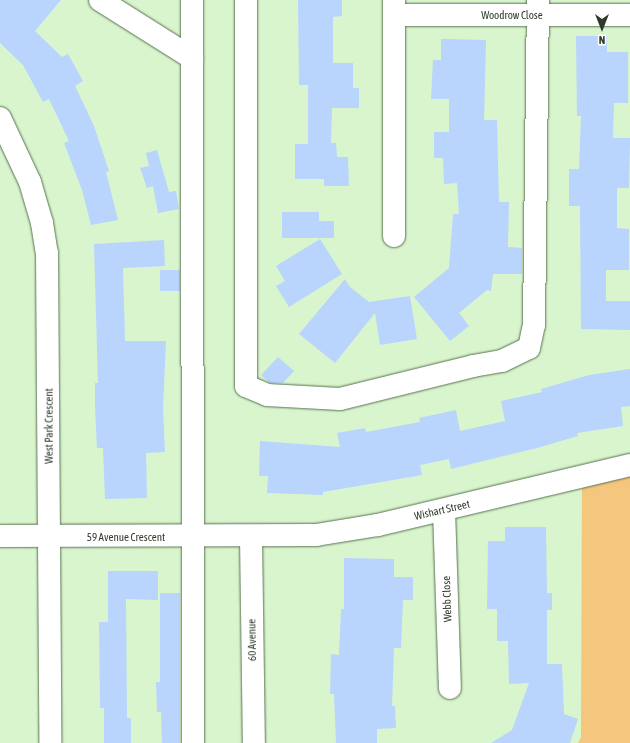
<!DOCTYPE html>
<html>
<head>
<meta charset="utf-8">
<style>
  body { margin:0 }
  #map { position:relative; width:630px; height:743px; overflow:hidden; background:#d8f5ce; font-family:"Asap Condensed",sans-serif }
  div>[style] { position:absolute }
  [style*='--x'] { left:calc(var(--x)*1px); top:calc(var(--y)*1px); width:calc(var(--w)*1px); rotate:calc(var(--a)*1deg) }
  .green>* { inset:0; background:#f5c67d }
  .building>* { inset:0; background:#b9d4fd; transform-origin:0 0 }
  .roads { filter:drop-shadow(0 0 1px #587250) drop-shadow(0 0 1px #587250) }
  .minor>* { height:22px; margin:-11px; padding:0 11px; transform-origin:11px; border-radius:11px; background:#fff }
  span { translate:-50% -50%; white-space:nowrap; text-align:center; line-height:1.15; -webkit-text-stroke:4px #fff; paint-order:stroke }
  .street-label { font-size:11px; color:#2f3a2b }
  .north { position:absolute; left:582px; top:8px; width:40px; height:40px; -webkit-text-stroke:3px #fff; paint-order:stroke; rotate:180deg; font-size:11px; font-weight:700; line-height:16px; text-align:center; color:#2f3a2b }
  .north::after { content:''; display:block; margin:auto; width:14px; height:18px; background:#2f3a2b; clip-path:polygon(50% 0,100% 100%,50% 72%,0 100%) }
</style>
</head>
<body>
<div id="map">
  <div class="green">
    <i style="clip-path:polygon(630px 462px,630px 743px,578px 743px,581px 737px,582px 477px)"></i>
  </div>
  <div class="building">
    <i style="clip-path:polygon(0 0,61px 0,35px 31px,62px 57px,68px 54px,83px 81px,75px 86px,94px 126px,109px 171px,106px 172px,118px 220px,91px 225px,82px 190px,64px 143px,69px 141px,49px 99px,43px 102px,23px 65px,0 43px)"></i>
    <i style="clip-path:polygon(298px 0,342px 0,342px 16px,333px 17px,333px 63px,353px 63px,353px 88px,359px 88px,359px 108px,332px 108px,331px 143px,336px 143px,337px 157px,348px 157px,349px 186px,324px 186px,324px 179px,295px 179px,295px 144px,308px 144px,308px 85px,299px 85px)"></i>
    <i style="clip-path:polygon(576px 36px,607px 36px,607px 52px,628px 52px,628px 103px,614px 103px,613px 138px,630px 138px,629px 188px,617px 188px,617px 228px,629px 229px,629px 270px,606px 270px,606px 301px,630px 301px,630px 330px,581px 329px,580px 206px,569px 206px,569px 169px,579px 169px,581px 116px,577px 116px)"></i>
    <i style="clip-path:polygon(441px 39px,486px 40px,484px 120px,497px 120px,499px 202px,509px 202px,508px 247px,522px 248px,522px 274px,493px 274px,491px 291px,487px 290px,459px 313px,469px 326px,450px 341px,414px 297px,449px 268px,453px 214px,459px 214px,457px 183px,444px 184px,443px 158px,434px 158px,434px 132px,449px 132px,449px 99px,431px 99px,433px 60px,441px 60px)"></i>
    <i style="clip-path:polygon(157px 150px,169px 192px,176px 191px,179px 209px,158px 213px,153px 186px,147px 188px,140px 168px,149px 166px,146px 153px)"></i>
    <i style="clip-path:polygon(282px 212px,319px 212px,319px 221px,334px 221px,334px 238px,282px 238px)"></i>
    <i style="clip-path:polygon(320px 239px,342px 274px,289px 307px,276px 286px,285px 281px,276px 266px)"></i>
    <i style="clip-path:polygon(164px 240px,165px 266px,123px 268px,125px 341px,166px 341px,163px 408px,165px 452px,146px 453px,147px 498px,105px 499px,103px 448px,97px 448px,95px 406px,95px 383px,98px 383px,94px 244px)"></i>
    <i style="left:160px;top:270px;width:20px;height:21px"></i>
    <i style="clip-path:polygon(345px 279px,350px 287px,369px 302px,410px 296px,417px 339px,380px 345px,375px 313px,335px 363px,299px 334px)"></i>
    <i style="clip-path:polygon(278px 357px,294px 371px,283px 383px,270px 383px,261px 375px)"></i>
    <i style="clip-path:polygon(630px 369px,630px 406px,621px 407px,623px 426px,577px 433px,578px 436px,537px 448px,451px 469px,449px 459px,420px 465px,422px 475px,323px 492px,323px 495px,267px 493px,268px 476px,259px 476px,260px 441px,340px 447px,337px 433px,365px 428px,366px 432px,420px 422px,419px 418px,456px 410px,460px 431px,505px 421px,501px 401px,542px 392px,541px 389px,589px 375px)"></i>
    <i style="clip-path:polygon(505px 527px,546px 527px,547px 593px,552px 593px,552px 610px,547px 610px,547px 664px,562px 664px,564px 714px,578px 719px,570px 743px,491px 743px,512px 730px,529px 683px,509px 684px,508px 641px,497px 641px,497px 609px,487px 609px,488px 541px,505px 541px)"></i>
    <i style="clip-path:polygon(344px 558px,394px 559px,394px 577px,413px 577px,413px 600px,403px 600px,401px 648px,394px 648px,392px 706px,395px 706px,396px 728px,377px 729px,377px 743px,336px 743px,334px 694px,330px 694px,331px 654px,339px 655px,341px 609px,344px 609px)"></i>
    <i style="clip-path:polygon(108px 571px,158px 571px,158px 600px,126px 599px,127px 718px,131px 718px,131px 743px,104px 743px,104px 708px,100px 708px,99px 622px,108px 622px)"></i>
    <i style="clip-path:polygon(160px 593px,180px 593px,180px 743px,162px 743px,161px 712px,157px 712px,156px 682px,160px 682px)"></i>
  </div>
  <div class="roads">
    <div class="minor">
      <i style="--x:100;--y:0;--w:109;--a:32.2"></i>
      <i style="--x:192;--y:0;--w:743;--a:89.92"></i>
      <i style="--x:246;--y:0;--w:386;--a:90"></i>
      <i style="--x:246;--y:386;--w:23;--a:23"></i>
      <i style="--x:267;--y:395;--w:73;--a:3.1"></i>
      <i style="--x:340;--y:399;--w:137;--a:-13.9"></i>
      <i style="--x:473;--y:366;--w:29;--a:-10"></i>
      <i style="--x:502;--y:361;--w:30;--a:-26"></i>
      <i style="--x:529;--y:348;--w:24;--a:-78"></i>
      <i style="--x:534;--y:325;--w:325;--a:-89.3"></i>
      <i style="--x:394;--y:0;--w:236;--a:90"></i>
      <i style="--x:394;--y:15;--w:236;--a:0"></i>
      <i style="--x:0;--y:118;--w:71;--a:64.9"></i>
      <i style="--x:30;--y:182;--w:43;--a:73.7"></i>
      <i style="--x:42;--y:223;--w:30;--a:81"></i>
      <i style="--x:47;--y:253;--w:490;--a:89.6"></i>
      <i style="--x:444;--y:510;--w:178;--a:88.1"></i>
      <i style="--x:0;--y:536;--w:316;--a:-0.2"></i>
      <i style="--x:316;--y:535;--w:63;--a:-9.2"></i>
      <i style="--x:378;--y:525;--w:259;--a:-13.4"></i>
      <i style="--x:251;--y:537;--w:206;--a:89.2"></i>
    </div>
  </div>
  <div class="street-label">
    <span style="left:512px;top:15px">Woodrow Close</span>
    <span style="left:49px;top:426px;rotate:-90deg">West Park Crescent</span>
    <span style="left:442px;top:510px;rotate:-13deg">Wishart Street</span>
    <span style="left:126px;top:537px">59 Avenue Crescent</span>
    <span style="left:447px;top:599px;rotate:-92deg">Webb Close</span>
    <span style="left:252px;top:640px;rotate:-91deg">60 Avenue</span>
  </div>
  <div class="north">N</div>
</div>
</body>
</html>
